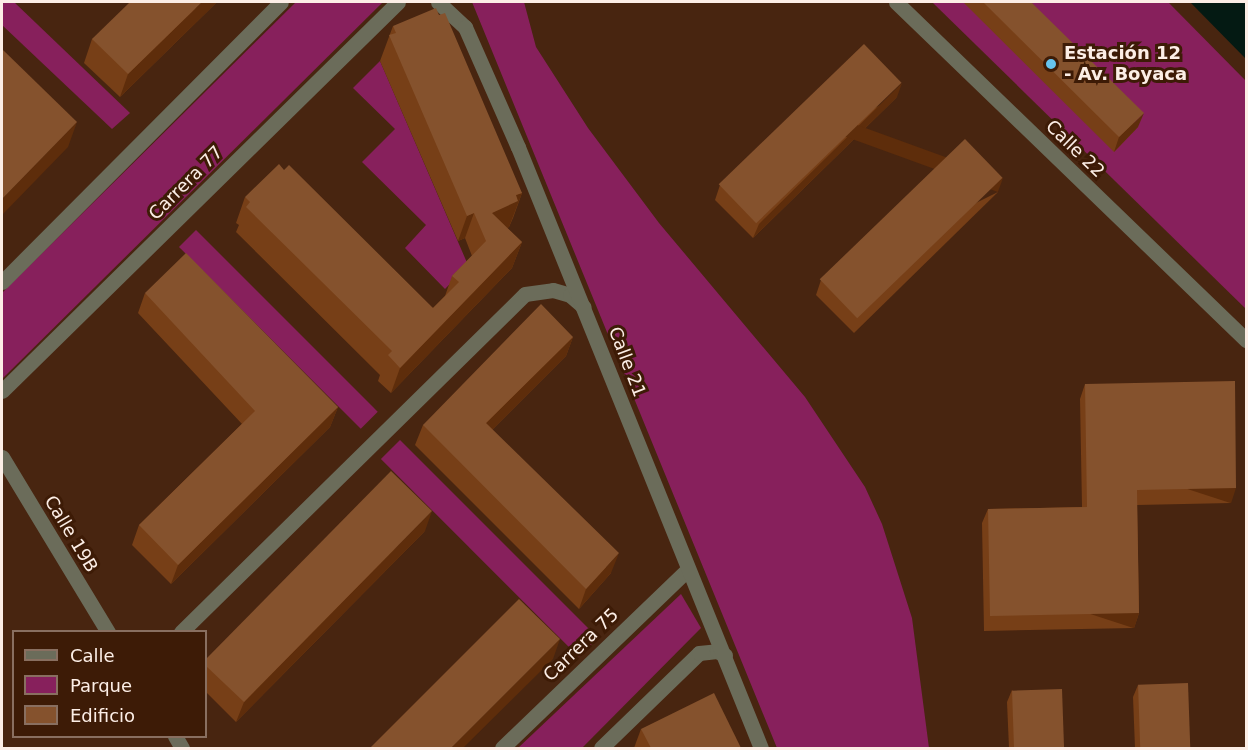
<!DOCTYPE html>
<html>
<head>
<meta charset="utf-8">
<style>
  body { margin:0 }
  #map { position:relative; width:1248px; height:750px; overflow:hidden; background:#482510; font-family:"DejaVu Sans",sans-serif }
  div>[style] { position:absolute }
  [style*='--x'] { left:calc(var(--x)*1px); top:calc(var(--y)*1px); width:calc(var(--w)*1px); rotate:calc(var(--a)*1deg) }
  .green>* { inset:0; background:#87205c; transform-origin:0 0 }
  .water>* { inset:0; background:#041a13 }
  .minor>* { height:15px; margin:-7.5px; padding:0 7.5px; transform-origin:7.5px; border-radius:7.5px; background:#6b6c5a }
  .tertiary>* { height:15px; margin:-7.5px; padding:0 7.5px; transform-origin:7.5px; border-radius:7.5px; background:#6b6c5a }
  .wall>* { inset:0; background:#773f17 }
  .shaded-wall>* { inset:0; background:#5e2d0b; transform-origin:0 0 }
  .building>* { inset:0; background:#85522d; transform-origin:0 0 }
  .dots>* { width:16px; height:16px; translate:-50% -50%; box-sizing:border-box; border:3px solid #3d1b06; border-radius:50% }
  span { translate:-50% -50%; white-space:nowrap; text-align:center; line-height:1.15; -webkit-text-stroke:6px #3d1b06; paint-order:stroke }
  .poi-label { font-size:18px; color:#fceee6; font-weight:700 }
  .left { translate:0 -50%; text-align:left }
  .street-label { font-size:18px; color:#fceee6 }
  .frame { position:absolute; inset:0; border:3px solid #fceee6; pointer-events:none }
  .legend { position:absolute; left:12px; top:630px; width:195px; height:108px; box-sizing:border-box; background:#3d1b06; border:2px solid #896f60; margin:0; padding:8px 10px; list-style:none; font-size:18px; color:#fceee6 }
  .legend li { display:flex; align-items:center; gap:12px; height:30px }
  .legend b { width:30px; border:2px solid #896f60 }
</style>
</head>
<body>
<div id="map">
  <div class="green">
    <i style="clip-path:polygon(2px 2px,14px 2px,130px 113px,112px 129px,2px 25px)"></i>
    <i style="clip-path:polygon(296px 2px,383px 2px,2px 379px,2px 293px)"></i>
    <i style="clip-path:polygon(472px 2px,524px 2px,536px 47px,588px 128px,659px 223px,805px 397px,865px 487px,882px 524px,912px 618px,929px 748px,777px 748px)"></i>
    <i style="clip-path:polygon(932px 2px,1168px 2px,1246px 81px,1246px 309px)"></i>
    <i style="clip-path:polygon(380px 61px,468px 265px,445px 289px,405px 248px,426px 225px,362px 162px,395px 129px,353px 88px)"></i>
    <i style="left:196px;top:230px;width:257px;height:24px;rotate:45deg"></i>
    <i style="left:400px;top:440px;width:280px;height:27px;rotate:45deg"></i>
    <i style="clip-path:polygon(681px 594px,701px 628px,582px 748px,518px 748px)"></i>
  </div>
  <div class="water">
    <i style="clip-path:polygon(1190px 2px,1246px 2px,1246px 59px)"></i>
  </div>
  <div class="minor">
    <i style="--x:896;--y:2;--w:487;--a:44"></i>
    <i style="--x:181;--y:632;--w:482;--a:-44.5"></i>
    <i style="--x:525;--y:294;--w:28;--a:-8"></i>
    <i style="--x:553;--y:290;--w:18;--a:16"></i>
    <i style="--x:570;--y:295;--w:18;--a:41"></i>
    <i style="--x:502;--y:748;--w:257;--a:-43.9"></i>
    <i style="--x:601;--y:748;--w:136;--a:-44.1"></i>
    <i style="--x:699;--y:653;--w:18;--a:-6"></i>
    <i style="--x:717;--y:651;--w:9;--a:27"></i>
  </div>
  <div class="tertiary">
    <i style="--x:438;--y:2;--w:37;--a:43"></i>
    <i style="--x:465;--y:27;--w:131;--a:66.2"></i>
    <i style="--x:518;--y:147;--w:648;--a:67.99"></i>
    <i style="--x:2;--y:282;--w:395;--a:-45.1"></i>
    <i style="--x:2;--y:391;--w:555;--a:-44.49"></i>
    <i style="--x:2;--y:457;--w:205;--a:58.8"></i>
    <i style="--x:175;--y:736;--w:14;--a:60"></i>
  </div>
  <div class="wall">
    <i style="clip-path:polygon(217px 2px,120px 97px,84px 63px,92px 39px)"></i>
    <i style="clip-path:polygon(963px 2px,1031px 2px,1138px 127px,1114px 152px)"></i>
    <i style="clip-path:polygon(393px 26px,522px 193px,513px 218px,509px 227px,507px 228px,522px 242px,512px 268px,391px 393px,378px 381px,380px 375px,236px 232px,239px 225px,236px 223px,245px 197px,433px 308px,445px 296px,452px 276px,472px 256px,465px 238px,458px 241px,380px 61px)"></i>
    <i style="clip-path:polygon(897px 97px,753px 238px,715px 200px,720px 185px)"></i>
    <i style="clip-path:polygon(998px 192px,854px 333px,816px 295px,821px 280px)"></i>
    <i style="clip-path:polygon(145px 293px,338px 407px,330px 427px,171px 584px,132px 545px,139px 525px,242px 424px,138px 313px)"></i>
    <i style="clip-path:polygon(573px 337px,566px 356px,492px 430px,611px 573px,579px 609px,415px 445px,423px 425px)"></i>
    <i style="clip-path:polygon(1085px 384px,1231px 503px,1137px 505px,1139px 613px,1134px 628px,984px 631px,982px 523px,988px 509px,1082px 507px,1080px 399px)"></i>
    <i style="clip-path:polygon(425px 531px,236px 722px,206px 692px,206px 659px)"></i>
    <i style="clip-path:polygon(1138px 685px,1190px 748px,1135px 748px,1133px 697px)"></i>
    <i style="clip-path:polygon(1012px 690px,1064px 748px,1009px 748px,1007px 702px)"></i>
    <i style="clip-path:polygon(641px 729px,741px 748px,634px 748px)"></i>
  </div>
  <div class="shaded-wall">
    <i style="clip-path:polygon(202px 2px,217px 2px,120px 97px,128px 74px)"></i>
    <i style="clip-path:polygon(902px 83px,897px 97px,753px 238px,759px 224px)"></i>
    <i style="clip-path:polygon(1144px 113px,1138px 127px,1114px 152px,1119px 137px)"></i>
    <i style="clip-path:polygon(77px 122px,68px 147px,2px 215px,2px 199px)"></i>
    <i style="left:1003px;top:178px;width:15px;height:202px;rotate:110deg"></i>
    <i style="clip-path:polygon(522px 193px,509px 227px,485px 238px,492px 213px,516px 195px)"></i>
    <i style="clip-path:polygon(474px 213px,465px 238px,458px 241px,467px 216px)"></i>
    <i style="clip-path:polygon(522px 242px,512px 268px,391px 393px,400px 368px)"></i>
    <i style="clip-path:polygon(573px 337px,566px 356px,479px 443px,486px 423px)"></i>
    <i style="clip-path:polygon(338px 407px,330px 427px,171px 584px,178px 565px)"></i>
    <i style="left:1236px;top:488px;width:16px;height:99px;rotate:108deg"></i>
    <i style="clip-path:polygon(432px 511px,425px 531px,236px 722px,244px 702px)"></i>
    <i style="clip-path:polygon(619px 553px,611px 573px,579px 609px,586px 589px)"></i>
    <i style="left:1139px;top:613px;width:16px;height:149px;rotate:108deg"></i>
    <i style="clip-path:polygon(560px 639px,553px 659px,463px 748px,451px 748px)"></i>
  </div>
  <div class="building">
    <i style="clip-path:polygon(130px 2px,202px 2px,128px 74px,92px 39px)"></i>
    <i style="clip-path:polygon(983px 2px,1031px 2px,1144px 113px,1119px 137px)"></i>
    <i style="clip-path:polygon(436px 8px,439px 15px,445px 13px,522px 193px,516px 195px,518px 201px,492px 213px,522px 242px,400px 368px,388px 355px,392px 351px,246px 207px,250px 202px,245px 197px,279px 164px,284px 170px,289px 165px,433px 308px,459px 282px,452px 276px,486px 241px,474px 213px,467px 216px,389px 35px,396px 33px,393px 26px)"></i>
    <i style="left:864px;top:44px;width:54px;height:202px;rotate:46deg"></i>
    <i style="clip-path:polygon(2px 49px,77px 122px,2px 199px)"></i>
    <i style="left:965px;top:139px;width:54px;height:202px;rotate:46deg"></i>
    <i style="clip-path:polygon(186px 253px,338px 407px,178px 565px,139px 525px,255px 411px,145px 293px)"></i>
    <i style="clip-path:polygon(541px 304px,573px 337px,486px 423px,619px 553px,586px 589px,423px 425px)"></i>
    <i style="clip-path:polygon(1235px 381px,1236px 488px,1137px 490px,1139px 613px,990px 616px,988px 509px,1087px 507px,1085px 384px)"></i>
    <i style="clip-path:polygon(391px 471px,432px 511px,244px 702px,206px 666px,206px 659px)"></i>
    <i style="clip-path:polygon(519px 599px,560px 639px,451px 748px,370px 748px)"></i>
    <i style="left:1188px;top:683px;width:65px;height:50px;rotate:88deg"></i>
    <i style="left:1062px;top:689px;width:59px;height:50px;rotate:88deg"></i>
    <i style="clip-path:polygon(714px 693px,741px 748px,651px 748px,641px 729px)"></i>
  </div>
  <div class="dots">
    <i style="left:1051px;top:64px;background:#66c4ef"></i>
  </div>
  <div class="poi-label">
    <span class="left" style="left:1064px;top:64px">Estación 12<br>- Av. Boyaca</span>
  </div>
  <div class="street-label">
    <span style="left:1075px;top:149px;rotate:44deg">Calle 22</span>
    <span style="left:186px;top:183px;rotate:-45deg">Carrera 77</span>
    <span style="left:627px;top:362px;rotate:69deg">Calle 21</span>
    <span style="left:71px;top:534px;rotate:59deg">Calle 19B</span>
    <span style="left:581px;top:645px;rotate:-44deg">Carrera 75</span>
  </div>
  <div class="frame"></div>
  <ul class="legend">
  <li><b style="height:8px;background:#6b6c5a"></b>Calle</li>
  <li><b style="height:16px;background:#87205c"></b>Parque</li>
  <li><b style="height:16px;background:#85522d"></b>Edificio</li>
  </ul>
</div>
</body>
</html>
